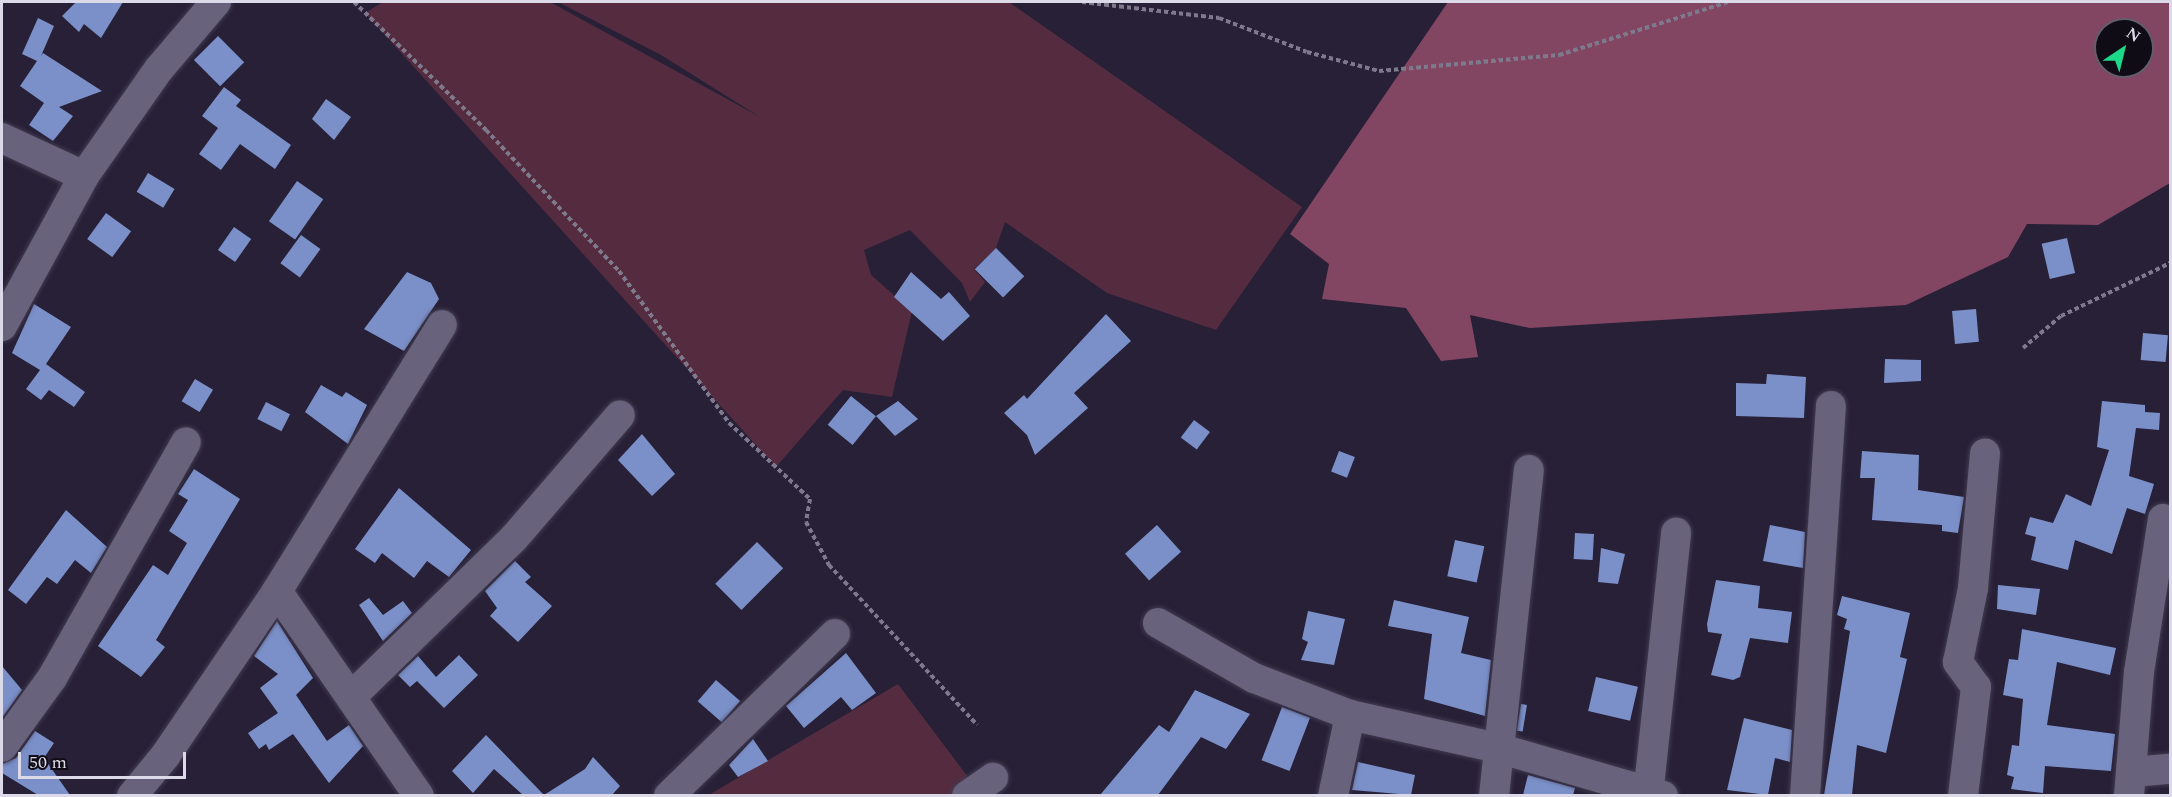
<!DOCTYPE html>
<html>
<head>
<meta charset="utf-8">
<style>
  body { margin:0 }
  #map { position:relative; width:2172px; height:797px; overflow:hidden; background:#272037; font-family:Spectral,serif }
  div>[style] { position:absolute }
  [style*='--x'] { left:calc(var(--x)*1px); top:calc(var(--y)*1px); width:calc(var(--w)*1px); rotate:calc(var(--a)*1deg) }
  .green>* { inset:0; background:#552c3f }
  .forest>* { inset:0; background:#824662 }
  .building>* { inset:0; background:#7b90c9; transform-origin:0 0 }
  .path>* { height:4px; margin-top:-2px; transform-origin:0; background:repeating-linear-gradient(90deg,#7e798c 0 4.5px,transparent 0 7.5px) }
  .roads { filter:drop-shadow(0 0 2px #413b4f) drop-shadow(0 0 2px #413b4f) }
  .minor>* { height:30px; margin:-15px; padding:0 15px; transform-origin:15px; border-radius:15px; background:#68627d }
  span { translate:-50% -50%; white-space:nowrap; text-align:center; line-height:1.15; -webkit-text-stroke:6px #0f0c16; paint-order:stroke }
  .frame { position:absolute; inset:0; border:3px solid #dcd9e9; pointer-events:none }
  .north { position:absolute; left:2094px; top:18px; width:60px; height:60px; box-sizing:border-box; background:#0f0c16; border:2px solid #615e6a; border-radius:50%; rotate:35deg; font-size:16px; font-weight:700; line-height:24px; text-align:center; color:#dcd9e9 }
  .north::after { content:''; display:block; margin:auto; width:21px; height:27px; background:#1bd988; clip-path:polygon(50% 0,100% 100%,50% 72%,0 100%) }
  .scale { position:absolute; left:18px; top:752px; width:168px; height:27px; box-sizing:border-box; border:3px solid #dcd9e9; border-top:0; padding-left:8px; font-size:18px; line-height:21px; white-space:nowrap; color:#dcd9e9; -webkit-text-stroke:4px #0f0c16; paint-order:stroke }
</style>
</head>
<body>
<div id="map">
  <div class="green">
    <i style="clip-path:polygon(383px 2px,550px 2px,760px 117px,661px 55px,558px 2px,1009px 2px,1302px 207px,1216px 330px,1107px 293px,1005px 222px,996px 248px,974px 269px,985px 282px,970px 302px,962px 283px,910px 230px,864px 250px,871px 275px,912px 311px,892px 397px,843px 390px,776px 467px,365px 13px)"></i>
    <i style="clip-path:polygon(898px 684px,977px 789px,966px 796px,707px 796px)"></i>
  </div>
  <div class="forest">
    <i style="clip-path:polygon(evenodd,1448px 2px,2170px 2px,2170px 183px,2098px 225px,2027px 224px,2008px 257px,1906px 305px,1530px 328px,1470px 315px,1478px 357px,1441px 361px,1406px 308px,1322px 299px,1329px 264px,1290px 234px,1448px 2px,2106px 30px,2142px 30px,2142px 66px,2106px 66px,2106px 30px)"></i>
  </div>
  <div class="building">
    <i style="clip-path:polygon(76px 2px,123px 2px,101px 38px,84px 24px,79px 32px,62px 16px)"></i>
    <i style="clip-path:polygon(38px 18px,54px 26px,41px 56px,43px 53px,102px 91px,59px 107px,73px 116px,53px 141px,29px 125px,44px 103px,20px 86px,37px 61px,22px 54px)"></i>
    <i style="left:218px;top:36px;width:37px;height:34px;rotate:45deg"></i>
    <i style="clip-path:polygon(224px 87px,241px 100px,236px 106px,291px 145px,275px 169px,240px 144px,221px 170px,199px 154px,218px 128px,202px 116px)"></i>
    <i style="clip-path:polygon(326px 99px,351px 117px,334px 140px,312px 119px)"></i>
    <i style="left:148px;top:173px;width:31px;height:22px;rotate:31deg"></i>
    <i style="left:297px;top:181px;width:32px;height:49px;rotate:35deg"></i>
    <i style="left:106px;top:213px;width:31px;height:32px;rotate:36deg"></i>
    <i style="left:234px;top:227px;width:21px;height:28px;rotate:35deg"></i>
    <i style="left:301px;top:235px;width:24px;height:35px;rotate:36deg"></i>
    <i style="left:2067px;top:238px;width:36px;height:26px;rotate:77deg"></i>
    <i style="left:996px;top:248px;width:40px;height:30px;rotate:45deg"></i>
    <i style="clip-path:polygon(407px 272px,431px 283px,439px 299px,404px 351px,364px 329px)"></i>
    <i style="clip-path:polygon(911px 272px,941px 299px,949px 292px,970px 316px,943px 341px,894px 297px)"></i>
    <i style="clip-path:polygon(34px 304px,71px 327px,46px 364px,85px 392px,74px 407px,49px 390px,41px 400px,26px 389px,40px 370px,12px 353px)"></i>
    <i style="left:1976px;top:309px;width:33px;height:24px;rotate:85deg"></i>
    <i style="clip-path:polygon(1106px 314px,1131px 341px,1074px 393px,1088px 408px,1035px 455px,1027px 435px,1004px 413px,1024px 395px,1027px 399px)"></i>
    <i style="left:2143px;top:333px;width:25px;height:27px;rotate:5deg"></i>
    <i style="clip-path:polygon(1885px 359px,1921px 360px,1921px 381px,1884px 383px)"></i>
    <i style="clip-path:polygon(1767px 374px,1806px 377px,1804px 418px,1736px 416px,1736px 383px,1766px 384px)"></i>
    <i style="left:195px;top:379px;width:21px;height:26px;rotate:31deg"></i>
    <i style="clip-path:polygon(321px 385px,342px 397px,346px 392px,367px 405px,348px 444px,305px 412px)"></i>
    <i style="left:851px;top:396px;width:32px;height:37px;rotate:39deg"></i>
    <i style="clip-path:polygon(898px 401px,918px 419px,895px 436px,876px 416px)"></i>
    <i style="clip-path:polygon(2102px 401px,2145px 405px,2145px 412px,2160px 413px,2159px 430px,2136px 428px,2129px 476px,2154px 484px,2145px 514px,2127px 508px,2112px 554px,2075px 540px,2068px 570px,2031px 560px,2036px 537px,2025px 534px,2030px 517px,2053px 523px,2066px 494px,2091px 506px,2109px 450px,2097px 447px)"></i>
    <i style="left:266px;top:402px;width:27px;height:19px;rotate:27deg"></i>
    <i style="left:1194px;top:420px;width:20px;height:22px;rotate:37deg"></i>
    <i style="clip-path:polygon(642px 434px,675px 474px,652px 496px,618px 460px)"></i>
    <i style="left:1339px;top:451px;width:17px;height:22px;rotate:21deg"></i>
    <i style="clip-path:polygon(1862px 451px,1919px 455px,1918px 490px,1964px 497px,1958px 533px,1942px 531px,1942px 525px,1872px 520px,1875px 478px,1860px 478px)"></i>
    <i style="clip-path:polygon(194px 469px,240px 499px,156px 640px,165px 647px,141px 677px,98px 646px,153px 565px,168px 575px,187px 543px,169px 531px,188px 500px,178px 494px)"></i>
    <i style="clip-path:polygon(399px 488px,471px 550px,449px 577px,427px 561px,414px 578px,382px 553px,375px 563px,355px 549px)"></i>
    <i style="clip-path:polygon(66px 510px,107px 547px,91px 573px,75px 560px,57px 584px,47px 577px,26px 604px,8px 590px)"></i>
    <i style="left:1157px;top:525px;width:36px;height:43px;rotate:48deg"></i>
    <i style="clip-path:polygon(1770px 525px,1805px 532px,1803px 568px,1763px 561px)"></i>
    <i style="left:1575px;top:533px;width:19px;height:26px;rotate:3deg"></i>
    <i style="left:1455px;top:540px;width:30px;height:37px;rotate:12deg"></i>
    <i style="left:757px;top:542px;width:37px;height:59px;rotate:45deg"></i>
    <i style="clip-path:polygon(1601px 548px,1625px 554px,1618px 584px,1598px 582px)"></i>
    <i style="clip-path:polygon(515px 561px,531px 577px,525px 582px,552px 606px,518px 642px,490px 616px,497px 608px,485px 591px)"></i>
    <i style="clip-path:polygon(1716px 580px,1760px 586px,1758px 608px,1792px 612px,1788px 643px,1750px 638px,1740px 677px,1733px 680px,1711px 675px,1722px 634px,1708px 632px,1707px 624px)"></i>
    <i style="clip-path:polygon(1998px 585px,2040px 589px,2036px 615px,1997px 609px)"></i>
    <i style="clip-path:polygon(1842px 596px,1910px 613px,1900px 657px,1907px 659px,1886px 753px,1857px 745px,1852px 795px,1824px 795px,1850px 631px,1844px 629px,1847px 619px,1837px 615px)"></i>
    <i style="clip-path:polygon(369px 598px,383px 615px,403px 601px,412px 613px,383px 641px,359px 605px)"></i>
    <i style="clip-path:polygon(1394px 600px,1469px 617px,1461px 653px,1491px 660px,1485px 716px,1424px 699px,1432px 634px,1388px 626px)"></i>
    <i style="clip-path:polygon(1308px 611px,1345px 619px,1334px 665px,1301px 660px,1308px 642px,1302px 639px)"></i>
    <i style="clip-path:polygon(277px 621px,313px 678px,296px 695px,327px 741px,349px 725px,363px 746px,329px 783px,293px 734px,269px 750px,266px 744px,259px 749px,248px 733px,278px 713px,260px 688px,278px 674px,254px 656px)"></i>
    <i style="clip-path:polygon(2022px 629px,2116px 648px,2110px 675px,2057px 662px,2047px 725px,2115px 734px,2111px 771px,2045px 766px,2043px 793px,2011px 789px,2014px 777px,2007px 775px,2012px 745px,2019px 746px,2023px 699px,2003px 695px,2009px 659px,2018px 660px)"></i>
    <i style="clip-path:polygon(846px 653px,876px 693px,852px 710px,841px 697px,804px 728px,786px 706px)"></i>
    <i style="clip-path:polygon(459px 655px,478px 675px,444px 708px,417px 681px,410px 687px,398px 675px,418px 656px,436px 677px)"></i>
    <i style="clip-path:polygon(2px 666px,22px 690px,2px 718px)"></i>
    <i style="left:1596px;top:677px;width:43px;height:35px;rotate:13deg"></i>
    <i style="left:716px;top:680px;width:32px;height:28px;rotate:41deg"></i>
    <i style="clip-path:polygon(1195px 690px,1250px 714px,1226px 749px,1201px 737px,1158px 795px,1100px 795px,1159px 725px,1169px 732px)"></i>
    <i style="left:1521px;top:704px;width:6px;height:27px;rotate:9deg"></i>
    <i style="left:1282px;top:707px;width:30px;height:57px;rotate:21deg"></i>
    <i style="clip-path:polygon(1744px 718px,1792px 730px,1790px 762px,1775px 758px,1768px 795px,1727px 790px)"></i>
    <i style="clip-path:polygon(35px 731px,54px 743px,44px 758px,70px 795px,38px 795px,2px 773px,2px 764px,16px 758px)"></i>
    <i style="clip-path:polygon(486px 735px,544px 795px,585px 769px,593px 757px,620px 786px,612px 795px,523px 795px,494px 769px,473px 793px,452px 771px)"></i>
    <i style="clip-path:polygon(753px 739px,768px 761px,738px 777px,729px 765px)"></i>
    <i style="clip-path:polygon(1358px 762px,1415px 775px,1411px 795px,1352px 790px)"></i>
    <i style="clip-path:polygon(1528px 775px,1575px 788px,1573px 795px,1523px 795px)"></i>
  </div>
  <div class="path">
    <i style="--x:354;--y:2;--w:184;--a:44.1"></i>
    <i style="--x:486;--y:130;--w:194;--a:46.7"></i>
    <i style="--x:619;--y:271;--w:188;--a:54.1"></i>
    <i style="--x:729;--y:423;--w:111;--a:43.2"></i>
    <i style="--x:810;--y:499;--w:23;--a:100"></i>
    <i style="--x:806;--y:522;--w:49;--a:61.9"></i>
    <i style="--x:829;--y:565;--w:218;--a:47.2"></i>
    <i style="--x:1082;--y:2;--w:138;--a:6.7"></i>
    <i style="--x:1219;--y:18;--w:94;--a:21.1"></i>
    <i style="--x:1307;--y:52;--w:74;--a:14.8"></i>
    <i style="--x:1379;--y:71;--w:181;--a:-5.1"></i>
    <i style="--x:1559;--y:55;--w:177;--a:-17.4"></i>
    <i style="--x:2023;--y:348;--w:50;--a:-40.1"></i>
    <i style="--x:2061;--y:316;--w:121;--a:-25.9"></i>
  </div>
  <div class="roads">
    <div class="minor">
      <i style="--x:2;--y:138;--w:90;--a:24.9"></i>
      <i style="--x:2;--y:326;--w:171;--a:-61.3"></i>
      <i style="--x:84;--y:176;--w:131;--a:-55"></i>
      <i style="--x:159;--y:69;--w:88;--a:-49.6"></i>
      <i style="--x:277;--y:591;--w:249;--a:55.3"></i>
      <i style="--x:1158;--y:623;--w:111;--a:29.8"></i>
      <i style="--x:1254;--y:678;--w:103;--a:21.1"></i>
      <i style="--x:1350;--y:715;--w:152;--a:12.6"></i>
      <i style="--x:1498;--y:748;--w:172;--a:16.2"></i>
      <i style="--x:352;--y:696;--w:226;--a:-44.3"></i>
      <i style="--x:514;--y:538;--w:162;--a:-49.2"></i>
      <i style="--x:2;--y:747;--w:85;--a:-54.1"></i>
      <i style="--x:52;--y:678;--w:271;--a:-60.4"></i>
      <i style="--x:2132;--y:772;--w:38;--a:-5"></i>
      <i style="--x:132;--y:796;--w:52;--a:-50.5"></i>
      <i style="--x:165;--y:756;--w:199;--a:-55.8"></i>
      <i style="--x:277;--y:591;--w:313;--a:-58.2"></i>
      <i style="--x:669;--y:796;--w:232;--a:-44.3"></i>
      <i style="--x:967;--y:796;--w:32;--a:-35"></i>
      <i style="--x:1333;--y:796;--w:83;--a:-78.1"></i>
      <i style="--x:1494;--y:796;--w:328;--a:-83.9"></i>
      <i style="--x:1648;--y:796;--w:265;--a:-83.9"></i>
      <i style="--x:1805;--y:796;--w:391;--a:-86.2"></i>
      <i style="--x:1963;--y:796;--w:110;--a:-83.2"></i>
      <i style="--x:1976;--y:687;--w:31;--a:-126"></i>
      <i style="--x:1958;--y:662;--w:76;--a:-78.5"></i>
      <i style="--x:1973;--y:588;--w:135;--a:-84.9"></i>
      <i style="--x:2129;--y:796;--w:124;--a:-85.4"></i>
      <i style="--x:2139;--y:672;--w:155;--a:-81.1"></i>
    </div>
  </div>
  <div class="frame"></div>
  <div class="north">N</div>
  <div class="scale">50 m</div>
</div>
</body>
</html>
